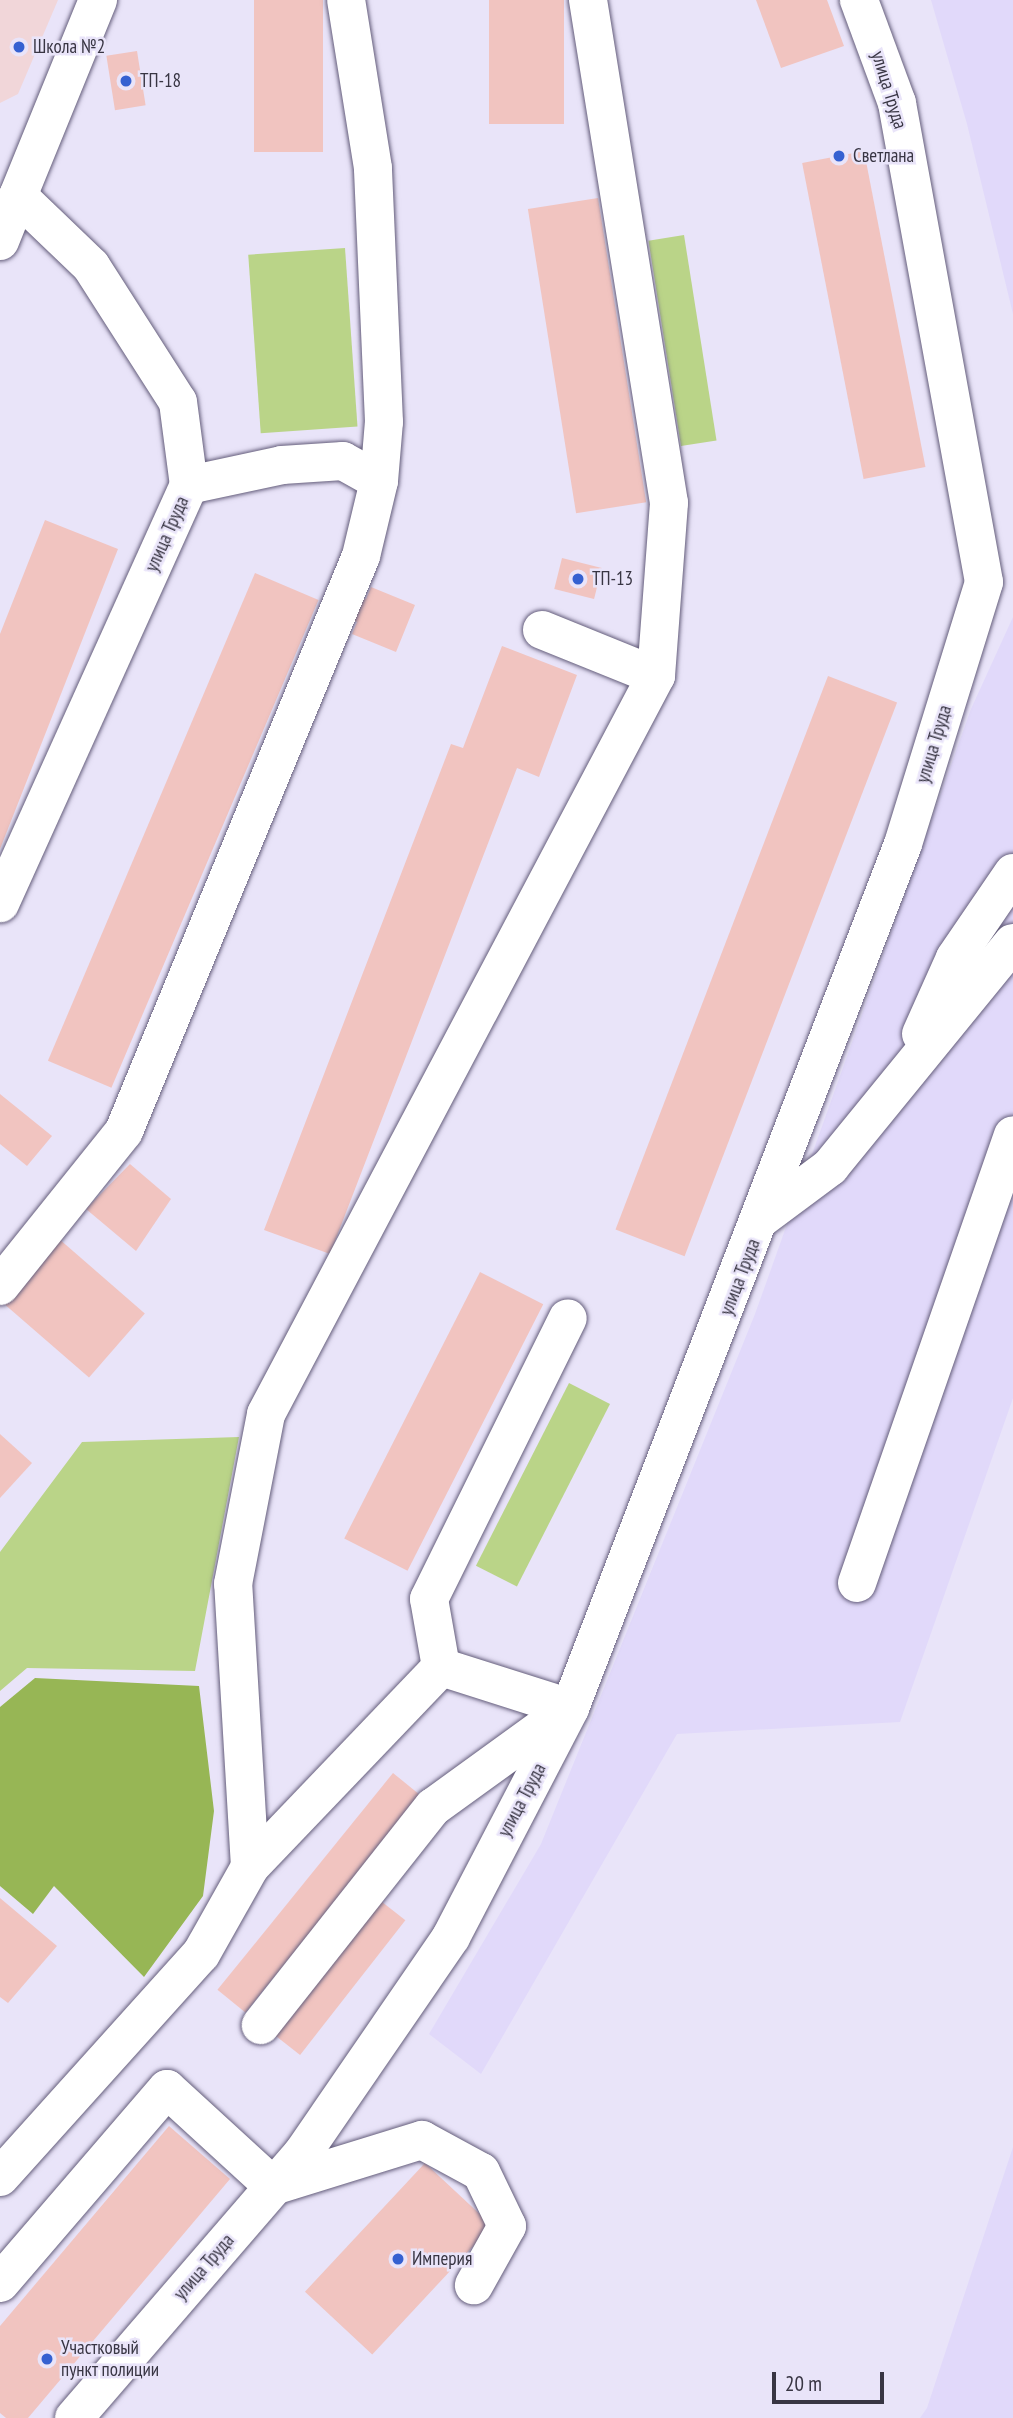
<!DOCTYPE html>
<html>
<head>
<meta charset="utf-8">
<style>
  body { margin:0 }
  #map { position:relative; width:1013px; height:2418px; overflow:hidden; background:#e9e4f9; font-family:"PT Sans Narrow",sans-serif }
  div>[style] { position:absolute }
  [style*='--x'] { left:calc(var(--x)*1px); top:calc(var(--y)*1px); width:calc(var(--w)*1px); rotate:calc(var(--a)*1deg) }
  .built>* { inset:0; background:#e1d9fa }
  .education>* { inset:0; background:#f1d6d9 }
  .green>* { inset:0; background:#bad488; transform-origin:0 0 }
  .forest>* { inset:0; background:#97b655 }
  .building>* { inset:0; background:#f1c4c0; transform-origin:0 0 }
  .roads { filter:drop-shadow(0 0 2px #645d7b) drop-shadow(0 0 2px #645d7b) }
  .minor>* { height:38px; margin:-19px; padding:0 19px; transform-origin:19px; border-radius:19px; background:#fff }
  .dots>* { width:19px; height:19px; translate:-50% -50%; box-sizing:border-box; border:4px solid #e9e4f9; border-radius:50% }
  span { translate:-50% -50%; white-space:nowrap; text-align:center; line-height:1.15; -webkit-text-stroke:5px #e9e4f9; paint-order:stroke }
  .poi-label { font-size:19px; color:#383543 }
  .left { translate:0 -50%; text-align:left }
  .street-label { font-size:19px; color:#383543 }
  .scale { position:absolute; left:772px; top:2372px; width:112px; height:32px; box-sizing:border-box; border:4px solid #383543; border-top:0; padding-left:9px; font-size:21px; line-height:24px; white-space:nowrap; color:#383543; -webkit-text-stroke:5px #e9e4f9; paint-order:stroke }
</style>
</head>
<body>
<div id="map">
  <div class="built">
    <i style="clip-path:polygon(931px 0,1013px 0,1013px 314px,967px 124px)"></i>
    <i style="clip-path:polygon(1013px 617px,1013px 1398px,900px 1722px,677px 1734px,481px 2074px,429px 2034px,541px 1844px,755px 1314px,971px 709px)"></i>
    <i style="clip-path:polygon(1013px 2147px,1013px 2418px,920px 2418px,927px 2408px)"></i>
  </div>
  <div class="education">
    <i style="clip-path:polygon(0 0,58px 0,18px 94px,0 103px)"></i>
  </div>
  <div class="green">
    <i style="left:684px;top:235px;width:208px;height:36px;rotate:81deg"></i>
    <i style="left:345px;top:248px;width:179px;height:97px;rotate:86deg"></i>
    <i style="left:569px;top:1383px;width:46px;height:205px;rotate:27deg"></i>
    <i style="clip-path:polygon(239px 1437px,195px 1671px,27px 1668px,0 1691px,0 1552px,82px 1442px)"></i>
  </div>
  <div class="forest">
    <i style="clip-path:polygon(35px 1678px,199px 1686px,214px 1811px,203px 1896px,144px 1977px,54px 1886px,33px 1914px,0 1886px,0 1707px)"></i>
  </div>
  <div class="building">
    <i style="left:254px;top:0;width:69px;height:152px"></i>
    <i style="left:489px;top:0;width:75px;height:124px"></i>
    <i style="clip-path:polygon(756px 0,827px 0,844px 46px,781px 68px)"></i>
    <i style="left:137px;top:51px;width:55px;height:31px;rotate:81deg"></i>
    <i style="left:864px;top:151px;width:322px;height:63px;rotate:79deg"></i>
    <i style="left:598px;top:198px;width:308px;height:71px;rotate:81deg"></i>
    <i style="clip-path:polygon(45px 520px,118px 549px,0 849px,0 634px)"></i>
    <i style="left:562px;top:558px;width:41px;height:32px;rotate:14deg"></i>
    <i style="left:255px;top:573px;width:69px;height:530px;rotate:23deg"></i>
    <i style="clip-path:polygon(371px 587px,415px 605px,396px 652px,352px 634px,357px 622px,347px 617px,356px 595px,366px 599px)"></i>
    <i style="clip-path:polygon(502px 646px,577px 675px,539px 777px,517px 768px,330px 1254px,264px 1230px,451px 744px,463px 748px)"></i>
    <i style="left:828px;top:676px;width:74px;height:593px;rotate:21deg"></i>
    <i style="clip-path:polygon(0 1094px,52px 1136px,27px 1166px,0 1144px)"></i>
    <i style="clip-path:polygon(130px 1164px,171px 1199px,136px 1251px,86px 1209px)"></i>
    <i style="left:58px;top:1238px;width:115px;height:85px;rotate:41deg"></i>
    <i style="left:480px;top:1272px;width:71px;height:299px;rotate:27deg"></i>
    <i style="clip-path:polygon(0 1434px,32px 1463px,0 1498px)"></i>
    <i style="left:393px;top:1773px;width:36px;height:279px;rotate:39deg"></i>
    <i style="clip-path:polygon(0 1898px,57px 1946px,8px 2003px,0 1997px)"></i>
    <i style="left:377px;top:1898px;width:36px;height:171px;rotate:38deg"></i>
    <i style="clip-path:polygon(169px 2126px,230px 2179px,28px 2418px,6px 2418px,0 2413px,0 2326px)"></i>
    <i style="left:425px;top:2163px;width:92px;height:176px;rotate:43deg"></i>
  </div>
  <div class="roads">
    <div class="minor">
      <i style="--x:588;--y:0;--w:509;--a:80.85"></i>
      <i style="--x:669;--y:503;--w:173;--a:94.3"></i>
      <i style="--x:18;--y:196;--w:212;--a:-67.8"></i>
      <i style="--x:0;--y:241;--w:48;--a:-68.2"></i>
      <i style="--x:18;--y:196;--w:101;--a:43.8"></i>
      <i style="--x:91;--y:266;--w:161;--a:57.4"></i>
      <i style="--x:178;--y:402;--w:84;--a:82.5"></i>
      <i style="--x:189;--y:485;--w:459;--a:114.3"></i>
      <i style="--x:189;--y:485;--w:95;--a:-12.1"></i>
      <i style="--x:282;--y:465;--w:61;--a:-3.8"></i>
      <i style="--x:343;--y:461;--w:41;--a:29.1"></i>
      <i style="--x:921;--y:1034;--w:83;--a:-65.9"></i>
      <i style="--x:955;--y:958;--w:103;--a:-55.7"></i>
      <i style="--x:763;--y:1217;--w:84;--a:-36.7"></i>
      <i style="--x:830;--y:1167;--w:289;--a:-50.8"></i>
      <i style="--x:0;--y:1286;--w:198;--a:-51.3"></i>
      <i style="--x:124;--y:1131;--w:622;--a:-67.6"></i>
      <i style="--x:361;--y:556;--w:77;--a:-76.5"></i>
      <i style="--x:379;--y:481;--w:59;--a:-85.2"></i>
      <i style="--x:384;--y:422;--w:254;--a:-92.5"></i>
      <i style="--x:373;--y:168;--w:170;--a:-99.1"></i>
      <i style="--x:857;--y:1583;--w:474;--a:-70.8"></i>
      <i style="--x:441;--y:1667;--w:69;--a:-100"></i>
      <i style="--x:429;--y:1599;--w:313;--a:-63.7"></i>
      <i style="--x:250;--y:1867;--w:284;--a:-93.4"></i>
      <i style="--x:233;--y:1584;--w:173;--a:-79"></i>
      <i style="--x:266;--y:1414;--w:835;--a:-62.15"></i>
      <i style="--x:656;--y:676;--w:123;--a:-158"></i>
      <i style="--x:0;--y:2177;--w:300;--a:-48"></i>
      <i style="--x:201;--y:1954;--w:100;--a:-60.6"></i>
      <i style="--x:250;--y:1867;--w:277;--a:-46.3"></i>
      <i style="--x:441;--y:1667;--w:135;--a:17.6"></i>
      <i style="--x:570;--y:1708;--w:169;--a:144.1"></i>
      <i style="--x:433;--y:1807;--w:278;--a:128.3"></i>
      <i style="--x:0;--y:2283;--w:256;--a:-49.3"></i>
      <i style="--x:167;--y:2089;--w:144;--a:42.5"></i>
      <i style="--x:273;--y:2186;--w:156;--a:-17.2"></i>
      <i style="--x:422;--y:2140;--w:67;--a:28.5"></i>
      <i style="--x:481;--y:2172;--w:60;--a:64.3"></i>
      <i style="--x:507;--y:2226;--w:68;--a:119.2"></i>
      <i style="--x:74;--y:2418;--w:349;--a:-49.2"></i>
      <i style="--x:302;--y:2154;--w:263;--a:-55.5"></i>
      <i style="--x:451;--y:1937;--w:258;--a:-62.5"></i>
      <i style="--x:570;--y:1708;--w:926;--a:-68.92"></i>
      <i style="--x:903;--y:844;--w:274;--a:-72.8"></i>
      <i style="--x:984;--y:582;--w:487;--a:-100.3"></i>
      <i style="--x:897;--y:103;--w:110;--a:-110.3"></i>
    </div>
  </div>
  <div class="dots">
    <i style="left:19px;top:47px;background:#3561d1"></i>
    <i style="left:126px;top:81px;background:#3561d1"></i>
    <i style="left:839px;top:156px;background:#3561d1"></i>
    <i style="left:578px;top:579px;background:#3561d1"></i>
    <i style="left:398px;top:2259px;background:#3561d1"></i>
    <i style="left:47px;top:2359px;background:#3561d1"></i>
  </div>
  <div class="poi-label">
    <span class="left" style="left:33px;top:47px">Школа №2</span>
    <span class="left" style="left:140px;top:81px">ТП-18</span>
    <span class="left" style="left:853px;top:156px">Светлана</span>
    <span class="left" style="left:592px;top:579px">ТП-13</span>
    <span class="left" style="left:412px;top:2259px">Империя</span>
    <span class="left" style="left:61px;top:2359px">Участковый<br>пункт полиции</span>
  </div>
  <div class="street-label">
    <span style="left:889px;top:90px;rotate:73deg">улица Труда</span>
    <span style="left:167px;top:534px;rotate:-66deg">улица Труда</span>
    <span style="left:934px;top:744px;rotate:-73deg">улица Труда</span>
    <span style="left:740px;top:1277px;rotate:-69deg">улица Труда</span>
    <span style="left:522px;top:1800px;rotate:-62deg">улица Труда</span>
    <span style="left:204px;top:2267px;rotate:-49deg">улица Труда</span>
  </div>
  <div class="scale">20 m</div>
</div>
</body>
</html>
